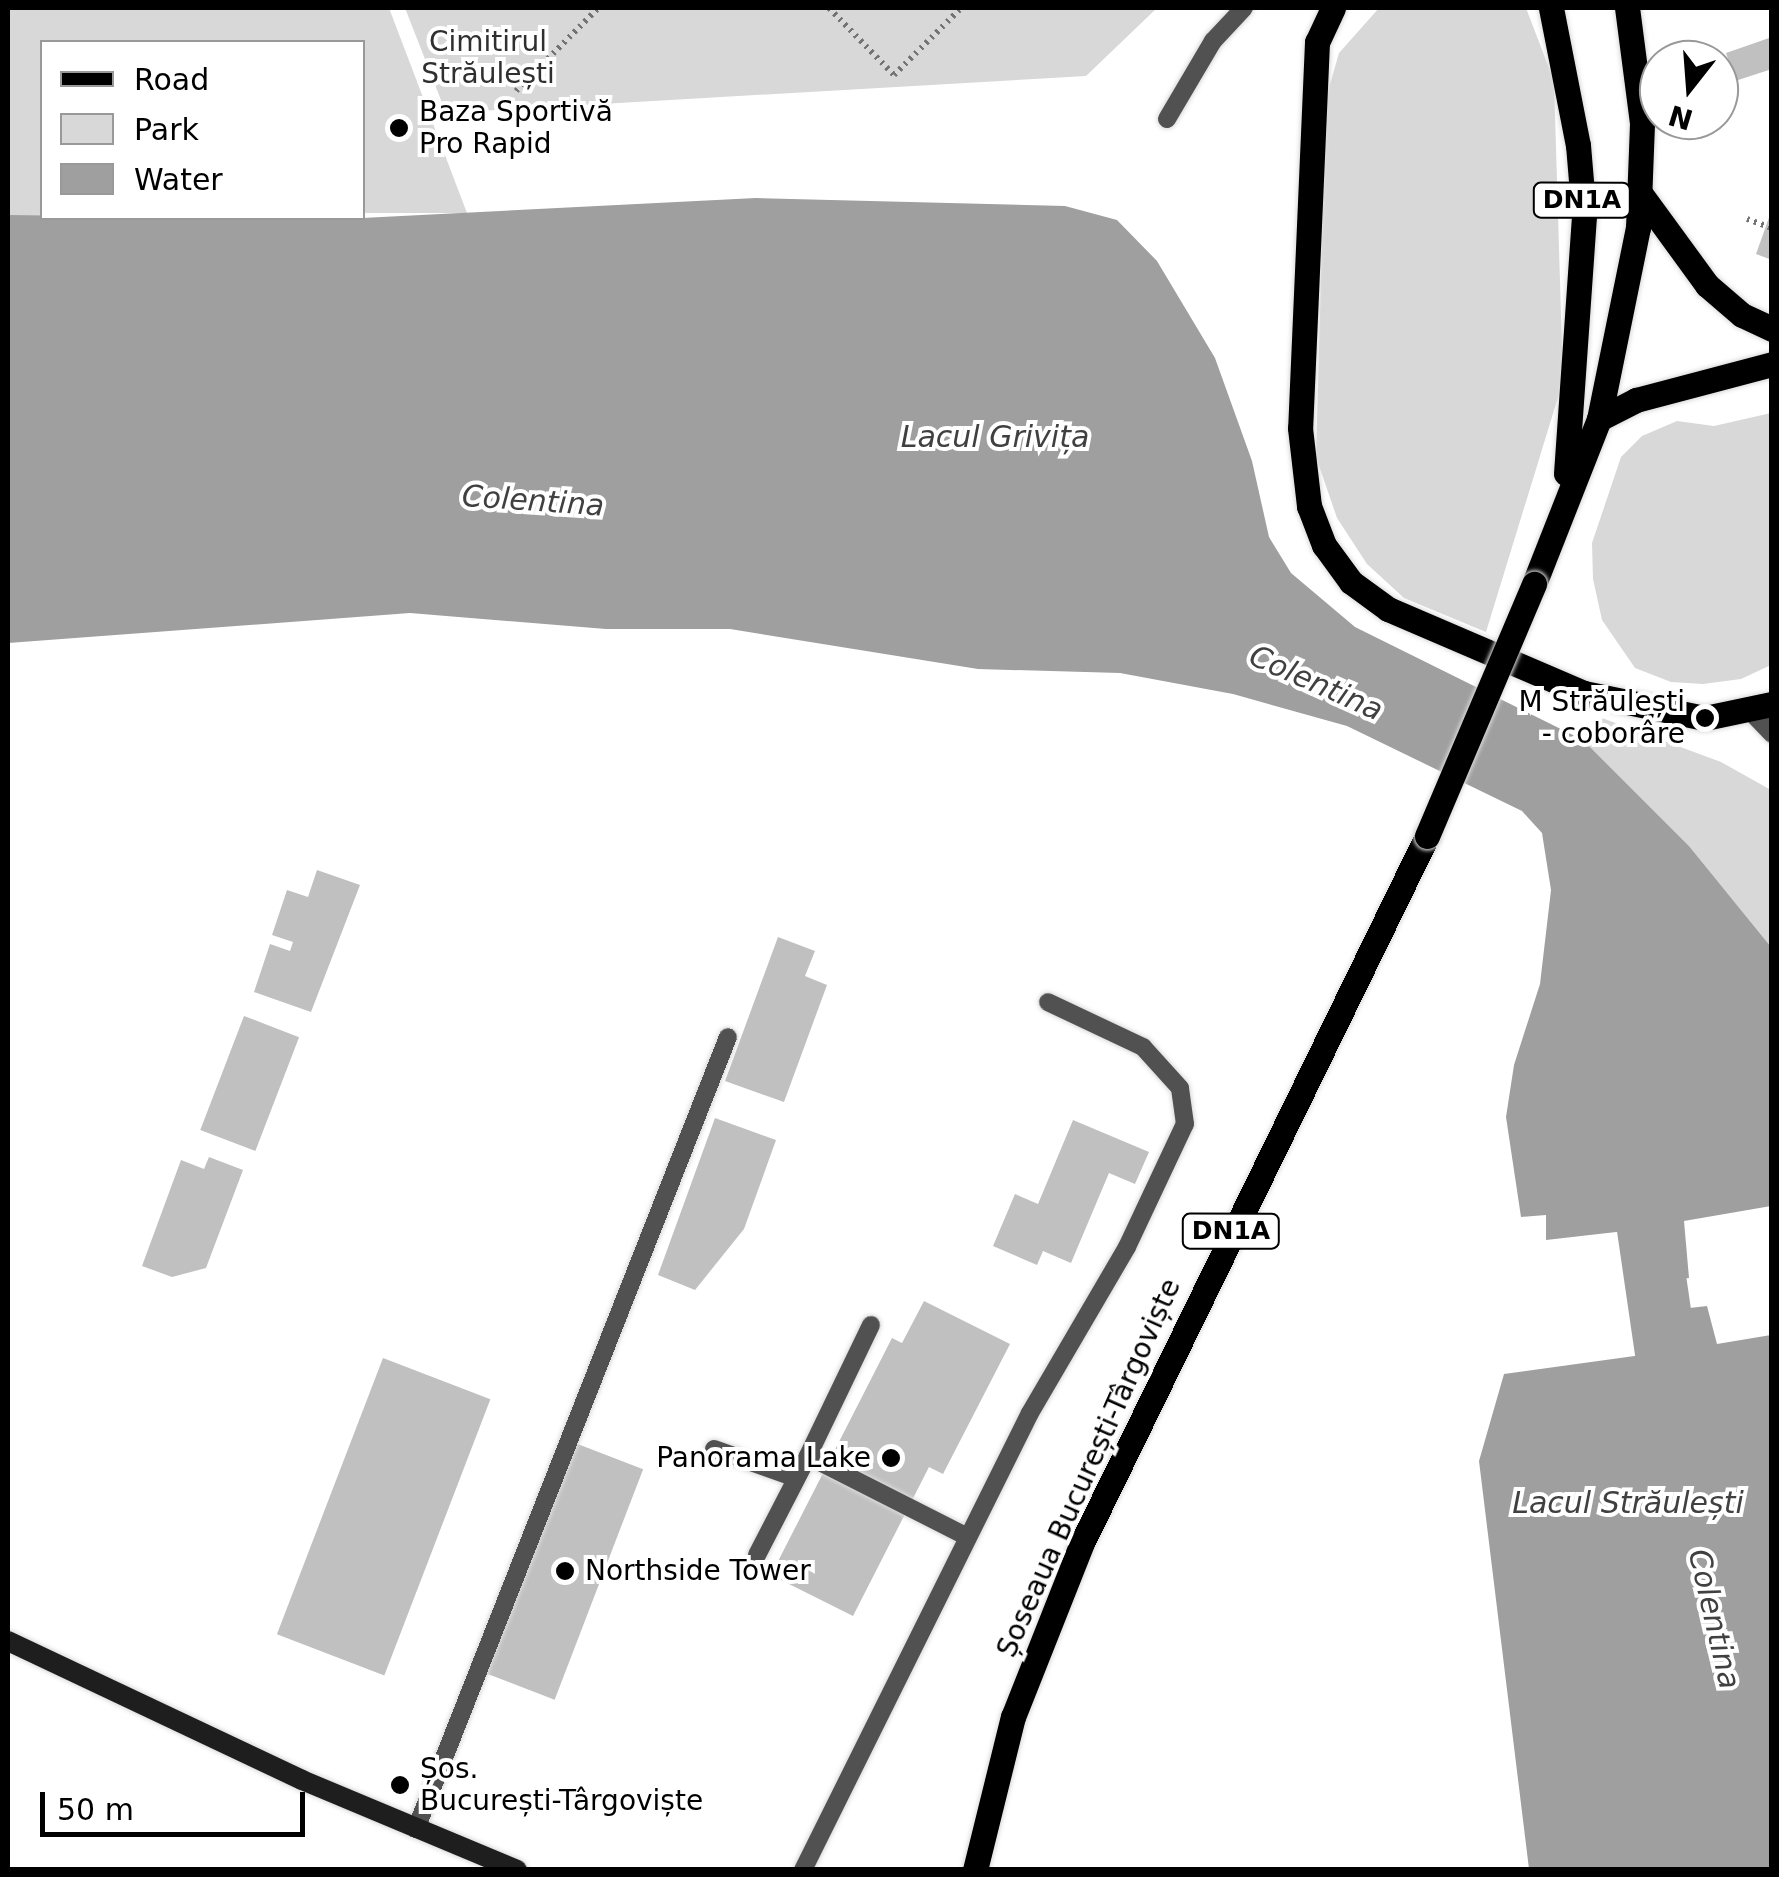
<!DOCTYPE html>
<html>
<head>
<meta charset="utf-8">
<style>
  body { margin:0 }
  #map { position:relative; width:1779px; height:1877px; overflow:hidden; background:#fff; font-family:"DejaVu Sans",sans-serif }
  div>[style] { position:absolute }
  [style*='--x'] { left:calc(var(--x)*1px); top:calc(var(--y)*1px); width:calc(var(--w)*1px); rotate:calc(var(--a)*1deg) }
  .green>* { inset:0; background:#d8d8d8 }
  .water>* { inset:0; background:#9f9f9f }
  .river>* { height:62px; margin:-31px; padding:0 31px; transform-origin:31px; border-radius:31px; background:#9f9f9f }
  .building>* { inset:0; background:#c0c0c0; transform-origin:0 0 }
  .path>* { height:6px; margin-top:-3px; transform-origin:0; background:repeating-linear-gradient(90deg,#737373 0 2.5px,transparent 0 7.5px) }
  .roads { filter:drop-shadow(0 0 2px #dbdbdb) drop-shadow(0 0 2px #dbdbdb) }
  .service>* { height:18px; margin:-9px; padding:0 9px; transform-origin:9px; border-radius:9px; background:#515151 }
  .secondary>* { height:20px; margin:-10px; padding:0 10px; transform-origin:10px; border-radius:10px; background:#1e1e1e }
  .primary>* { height:25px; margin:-12.5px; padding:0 12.5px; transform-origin:12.5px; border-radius:12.5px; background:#000 }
  .bridges { filter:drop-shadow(0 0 2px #dbdbdb) drop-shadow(0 0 2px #dbdbdb) }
  .primary-bridge>* { height:25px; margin:-12.5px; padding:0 12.5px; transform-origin:12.5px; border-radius:12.5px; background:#000 }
  .dots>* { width:28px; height:28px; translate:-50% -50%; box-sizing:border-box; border:5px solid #fff; border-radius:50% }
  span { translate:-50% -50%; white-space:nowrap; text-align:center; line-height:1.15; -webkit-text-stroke:8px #fff; paint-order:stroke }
  .shield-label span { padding:2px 8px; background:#fff; border:2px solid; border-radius:8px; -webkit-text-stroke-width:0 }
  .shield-label { font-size:25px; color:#000; font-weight:700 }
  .park-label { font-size:28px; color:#2f2f2f }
  .poi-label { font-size:28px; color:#000 }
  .left { translate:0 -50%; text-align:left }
  .right { translate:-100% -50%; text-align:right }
  .street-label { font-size:28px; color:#000 }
  .water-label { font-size:30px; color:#404040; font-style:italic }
  .frame { position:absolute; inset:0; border:10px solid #000; pointer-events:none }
  .legend { position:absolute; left:40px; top:40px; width:325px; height:180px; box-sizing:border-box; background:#fff; border:2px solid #999; margin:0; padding:12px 18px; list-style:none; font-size:30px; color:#000 }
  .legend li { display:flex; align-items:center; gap:20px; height:50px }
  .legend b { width:50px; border:2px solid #999 }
  .north { position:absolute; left:1639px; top:40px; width:100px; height:100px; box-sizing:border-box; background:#fff; border:2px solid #999; border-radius:50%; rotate:197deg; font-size:28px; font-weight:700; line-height:40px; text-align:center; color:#000 }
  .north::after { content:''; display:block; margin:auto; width:35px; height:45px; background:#000; clip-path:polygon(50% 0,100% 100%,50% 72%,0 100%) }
  .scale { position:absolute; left:40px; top:1792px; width:265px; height:45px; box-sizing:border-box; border:5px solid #000; border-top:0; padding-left:12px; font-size:30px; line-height:35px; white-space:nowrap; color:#000; -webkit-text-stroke:8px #fff; paint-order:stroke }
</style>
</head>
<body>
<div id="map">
  <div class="green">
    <i style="clip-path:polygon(8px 8px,389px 8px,467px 213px,363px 213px,362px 42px,42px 42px,42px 215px,8px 215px)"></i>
    <i style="clip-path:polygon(405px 8px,1157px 8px,1086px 76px,446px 113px)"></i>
    <i style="clip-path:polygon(1379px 8px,1526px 8px,1554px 81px,1563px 381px,1486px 632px,1404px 598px,1367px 564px,1337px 518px,1316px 457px,1326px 98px,1339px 53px)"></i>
    <i style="clip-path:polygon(1771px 413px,1771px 665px,1741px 679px,1703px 684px,1671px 682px,1635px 668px,1602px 620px,1593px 579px,1592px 543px,1621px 457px,1642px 436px,1677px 421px,1714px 426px)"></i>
    <i style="clip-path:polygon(1602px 718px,1721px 762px,1771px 790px,1771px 947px,1689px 846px,1583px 740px)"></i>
  </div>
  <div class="water">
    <i style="clip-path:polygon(756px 198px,1065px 206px,1117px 220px,1157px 261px,1215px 358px,1252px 461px,1269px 537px,1291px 573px,1355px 627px,1583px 740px,1689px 846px,1771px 947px,1771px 1206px,1684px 1221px,1689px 1278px,1630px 1286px,1625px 1231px,1546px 1240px,1546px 1215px,1521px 1217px,1506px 1117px,1514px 1065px,1540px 984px,1551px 890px,1542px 833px,1522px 811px,1347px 726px,1233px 694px,1120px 673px,978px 669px,730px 629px,606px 629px,410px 613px,8px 643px,8px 215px,362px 218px)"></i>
    <i style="clip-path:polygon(1707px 1306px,1717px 1344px,1771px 1335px,1771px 1869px,1529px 1869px,1479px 1461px,1504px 1374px,1649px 1354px,1646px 1313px)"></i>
  </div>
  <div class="river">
    <i style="--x:1643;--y:1195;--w:200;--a:81.7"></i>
  </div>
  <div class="building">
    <i style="clip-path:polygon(1772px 37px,1772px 69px,1735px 81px,1726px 53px)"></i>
    <i style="clip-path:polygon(1771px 212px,1772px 212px,1772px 260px,1756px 254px)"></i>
    <i style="clip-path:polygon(317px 870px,360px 885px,311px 1012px,254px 992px,270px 944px,290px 951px,293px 942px,272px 935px,287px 890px,308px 897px)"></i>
    <i style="clip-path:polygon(778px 937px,815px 951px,805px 976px,827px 985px,784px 1102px,725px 1081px)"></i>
    <i style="left:244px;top:1016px;width:59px;height:122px;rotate:21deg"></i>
    <i style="clip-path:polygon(715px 1118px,776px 1140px,744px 1229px,695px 1290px,658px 1275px)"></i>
    <i style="clip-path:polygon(1073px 1120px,1149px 1152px,1135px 1184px,1109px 1173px,1071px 1263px,1043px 1251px,1037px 1265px,993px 1246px,1015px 1194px,1038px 1204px)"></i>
    <i style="clip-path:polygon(209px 1157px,243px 1170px,206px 1268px,172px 1277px,142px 1266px,181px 1160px,204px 1169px)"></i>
    <i style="clip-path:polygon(924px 1301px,1010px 1344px,943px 1474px,929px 1467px,853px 1616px,771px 1575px,892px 1338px,902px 1343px)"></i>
    <i style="left:383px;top:1358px;width:115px;height:296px;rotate:21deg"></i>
    <i style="left:575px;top:1443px;width:73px;height:247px;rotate:21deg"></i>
  </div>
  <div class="path">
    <i style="--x:829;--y:8;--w:93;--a:45.9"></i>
    <i style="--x:894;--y:75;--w:95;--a:-45"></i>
    <i style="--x:516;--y:91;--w:117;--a:-45.3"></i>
    <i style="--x:1747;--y:219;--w:27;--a:20"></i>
  </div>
  <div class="roads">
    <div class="service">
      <i style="--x:1167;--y:119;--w:91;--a:-59.5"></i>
      <i style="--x:1213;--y:41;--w:45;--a:-46.8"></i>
      <i style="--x:1750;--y:711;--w:32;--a:46"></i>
      <i style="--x:871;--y:1325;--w:145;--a:115.7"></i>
      <i style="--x:808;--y:1456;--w:179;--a:26.9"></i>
      <i style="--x:714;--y:1449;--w:87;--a:19.5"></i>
      <i style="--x:757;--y:1555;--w:111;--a:-62.7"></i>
      <i style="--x:416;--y:1829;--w:851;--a:-68.5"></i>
      <i style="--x:803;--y:1870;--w:510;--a:-63.59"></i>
      <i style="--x:1030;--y:1413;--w:192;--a:-59.7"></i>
      <i style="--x:1127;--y:1247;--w:136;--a:-64.8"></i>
      <i style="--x:1185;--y:1124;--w:36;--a:-98"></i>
      <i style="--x:1180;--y:1088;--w:55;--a:-132.1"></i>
      <i style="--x:1143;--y:1047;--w:105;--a:-154.7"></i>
    </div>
    <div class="secondary">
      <i style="--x:8;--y:1641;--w:325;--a:25.3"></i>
      <i style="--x:302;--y:1780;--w:233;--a:22.7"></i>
    </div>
    <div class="primary">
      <i style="--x:1333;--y:8;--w:38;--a:115"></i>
      <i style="--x:1317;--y:42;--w:386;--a:92.5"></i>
      <i style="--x:1300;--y:428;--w:79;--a:83.4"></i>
      <i style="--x:1309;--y:506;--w:42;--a:69"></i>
      <i style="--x:1324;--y:545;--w:46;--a:53.9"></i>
      <i style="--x:1351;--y:582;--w:46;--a:36.1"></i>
      <i style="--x:1388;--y:609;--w:213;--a:23.2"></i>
      <i style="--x:1584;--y:693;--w:124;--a:11.7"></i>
      <i style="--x:1705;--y:718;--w:68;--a:-11.8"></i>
      <i style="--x:1551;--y:8;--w:140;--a:78.9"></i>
      <i style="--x:1578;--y:145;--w:71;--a:85.2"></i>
      <i style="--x:1584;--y:216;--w:258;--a:94"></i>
      <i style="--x:1640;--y:193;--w:114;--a:53.9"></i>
      <i style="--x:1707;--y:285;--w:46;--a:40.6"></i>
      <i style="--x:1742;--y:315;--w:33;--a:25"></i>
      <i style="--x:1599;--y:419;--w:42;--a:-27.2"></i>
      <i style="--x:1636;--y:400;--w:141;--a:-14.8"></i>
      <i style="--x:1534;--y:584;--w:177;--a:-68.5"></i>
      <i style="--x:1599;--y:419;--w:195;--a:-78.5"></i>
      <i style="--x:1638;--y:228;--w:105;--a:-87.8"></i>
      <i style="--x:1642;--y:123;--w:116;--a:-97.4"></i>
      <i style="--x:975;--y:1870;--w:158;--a:-76.1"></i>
      <i style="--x:1013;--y:1717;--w:187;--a:-68.4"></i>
      <i style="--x:1082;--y:1543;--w:787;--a:-63.99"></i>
    </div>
  </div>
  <div class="bridges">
    <div class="primary-bridge">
      <i style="--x:1427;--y:836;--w:274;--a:-67"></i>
    </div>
  </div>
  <div class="dots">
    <i style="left:399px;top:128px;background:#000"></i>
    <i style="left:1705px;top:718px;background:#000"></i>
    <i style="left:891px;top:1458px;background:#000"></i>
    <i style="left:565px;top:1571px;background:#000"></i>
    <i style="left:400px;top:1785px;background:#000"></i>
  </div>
  <div class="shield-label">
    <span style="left:1582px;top:200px">DN1A</span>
    <span style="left:1231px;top:1231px">DN1A</span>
  </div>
  <div class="park-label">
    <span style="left:488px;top:58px">Cimitirul<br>Străulești</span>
  </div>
  <div class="poi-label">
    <span class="left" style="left:419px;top:128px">Baza Sportivă<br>Pro Rapid</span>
    <span class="right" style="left:1685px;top:718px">M Străulești<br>- coborâre</span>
    <span class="right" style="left:871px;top:1458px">Panorama Lake</span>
    <span class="left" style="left:585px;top:1571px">Northside Tower</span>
    <span class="left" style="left:420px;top:1785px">Șos.<br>București-Târgoviște</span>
  </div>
  <div class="street-label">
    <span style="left:1089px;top:1468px;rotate:-66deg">Șoseaua București-Târgoviște</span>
  </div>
  <div class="water-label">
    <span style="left:995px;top:437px">Lacul Grivița</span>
    <span style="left:533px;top:501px;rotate:4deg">Colentina</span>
    <span style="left:1316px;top:683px;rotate:24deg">Colentina</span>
    <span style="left:1628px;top:1503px">Lacul Străulești</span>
    <span style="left:1714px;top:1619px;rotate:77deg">Colentina</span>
  </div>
  <div class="frame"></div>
  <ul class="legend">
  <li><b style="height:12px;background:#000"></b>Road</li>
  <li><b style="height:28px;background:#d8d8d8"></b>Park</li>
  <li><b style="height:28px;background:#9f9f9f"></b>Water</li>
  </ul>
  <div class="north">N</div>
  <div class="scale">50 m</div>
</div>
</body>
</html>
